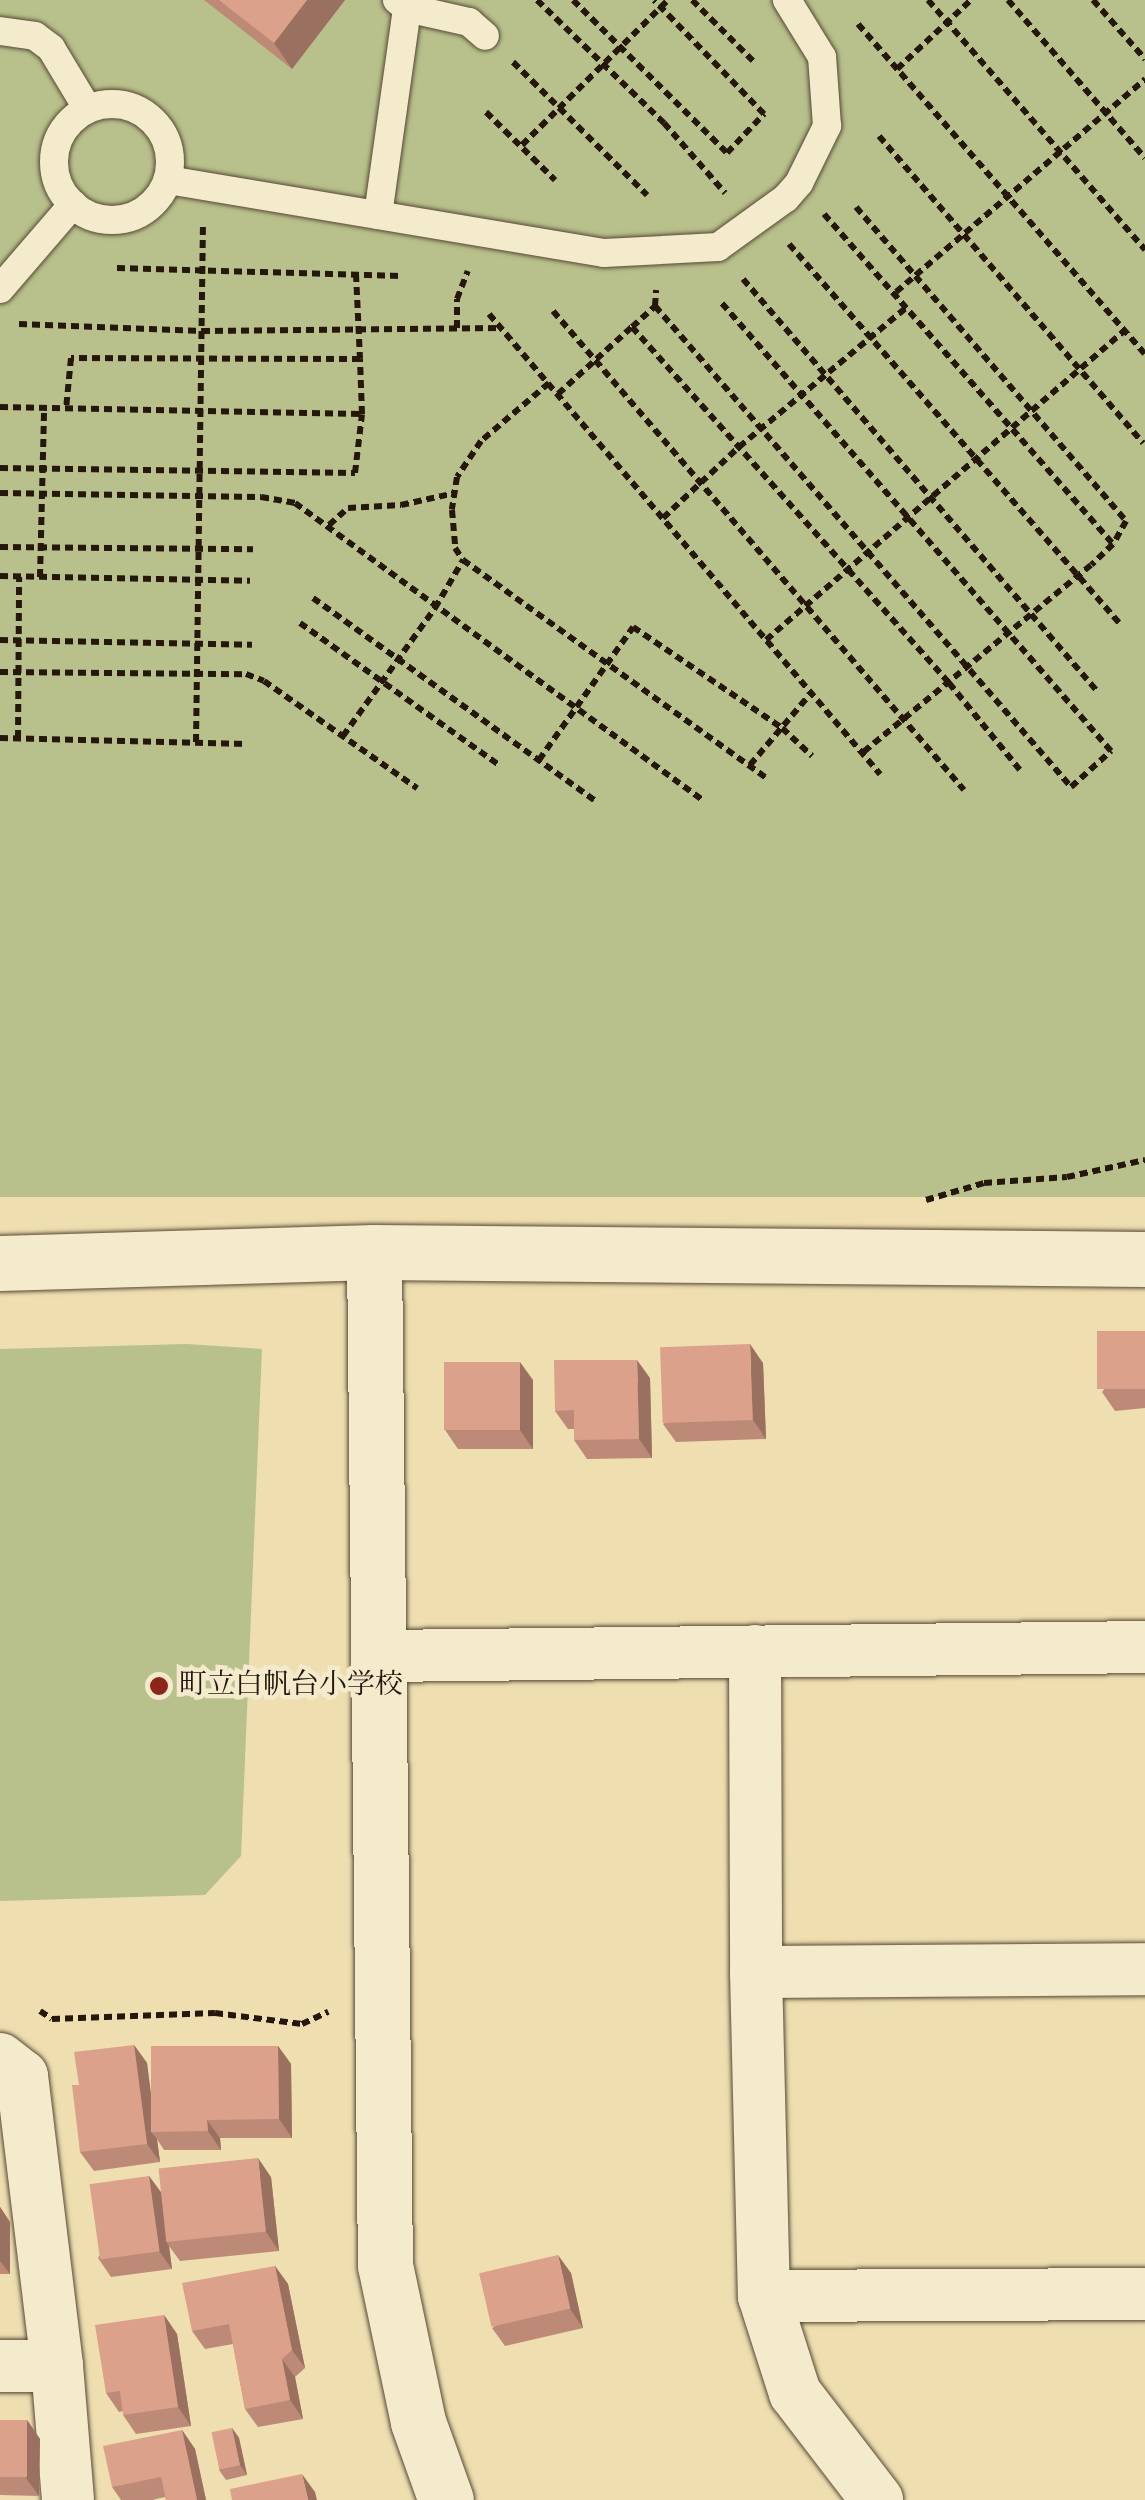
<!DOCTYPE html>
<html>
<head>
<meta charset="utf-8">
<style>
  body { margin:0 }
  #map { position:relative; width:1145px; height:2500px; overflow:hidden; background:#eedeb0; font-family:"Old Standard TT","Noto Serif JP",serif }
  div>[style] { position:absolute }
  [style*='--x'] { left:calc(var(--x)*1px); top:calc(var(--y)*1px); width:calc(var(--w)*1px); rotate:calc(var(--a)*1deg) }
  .green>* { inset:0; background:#b8c18c; transform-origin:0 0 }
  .path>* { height:6px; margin-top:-3px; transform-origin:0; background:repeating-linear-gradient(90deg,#25170c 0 8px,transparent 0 13px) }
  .roads { filter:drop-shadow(0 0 2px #574935) drop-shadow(0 0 2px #574935) }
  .service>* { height:28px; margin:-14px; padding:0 14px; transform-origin:14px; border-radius:14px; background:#f4eacc }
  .service>.ring { margin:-14px; padding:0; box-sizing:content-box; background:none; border:28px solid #f4eacc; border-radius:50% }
  .minor>* { height:52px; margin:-26px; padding:0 26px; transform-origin:26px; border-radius:26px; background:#f4eacc }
  .tertiary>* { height:55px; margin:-27.5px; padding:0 27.5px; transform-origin:27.5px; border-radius:27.5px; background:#f4eacc }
  .wall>* { inset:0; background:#bd8a78 }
  .shaded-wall>* { inset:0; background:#9a7161 }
  .building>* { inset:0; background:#dca18b; transform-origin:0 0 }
  .dots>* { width:28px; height:28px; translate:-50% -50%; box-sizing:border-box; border:5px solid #f4eacc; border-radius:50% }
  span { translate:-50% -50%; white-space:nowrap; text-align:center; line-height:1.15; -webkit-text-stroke:9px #f4eacc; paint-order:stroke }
  .poi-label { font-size:28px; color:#25170c }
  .left { translate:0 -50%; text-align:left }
</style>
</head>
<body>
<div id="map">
  <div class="green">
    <i style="left:0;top:0;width:1145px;height:1197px"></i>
    <i style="clip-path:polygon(187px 1344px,262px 1349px,241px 1856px,205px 1895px,0 1901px,0 1349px)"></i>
  </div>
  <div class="path">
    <i style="--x:537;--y:0;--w:177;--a:44.1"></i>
    <i style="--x:664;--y:123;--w:93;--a:48.9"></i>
    <i style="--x:573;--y:0;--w:217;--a:44.8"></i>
    <i style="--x:727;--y:153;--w:54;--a:-46.5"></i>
    <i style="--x:764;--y:114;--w:158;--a:-134"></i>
    <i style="--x:692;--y:0;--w:88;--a:45"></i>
    <i style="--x:928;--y:0;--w:331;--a:49"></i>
    <i style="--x:1008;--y:0;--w:209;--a:49.1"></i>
    <i style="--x:1093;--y:0;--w:79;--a:48.6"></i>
    <i style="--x:858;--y:24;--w:437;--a:49"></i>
    <i style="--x:513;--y:62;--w:189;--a:44.8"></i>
    <i style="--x:897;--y:69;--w:101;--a:-43"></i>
    <i style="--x:486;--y:112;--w:97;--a:44.6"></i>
    <i style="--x:879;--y:136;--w:405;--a:49.3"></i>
    <i style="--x:522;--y:145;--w:206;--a:-44.8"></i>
    <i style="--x:856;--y:207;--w:414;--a:49.3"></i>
    <i style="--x:1126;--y:521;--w:26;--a:119"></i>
    <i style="--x:1113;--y:544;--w:30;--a:136"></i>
    <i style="--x:1091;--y:565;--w:298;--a:140.6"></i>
    <i style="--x:824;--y:214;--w:439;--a:48.8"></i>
    <i style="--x:789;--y:244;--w:505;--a:48.93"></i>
    <i style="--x:117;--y:268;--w:284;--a:1.6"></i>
    <i style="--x:356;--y:274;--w:85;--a:87.3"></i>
    <i style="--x:743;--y:279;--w:543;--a:49.33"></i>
    <i style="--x:896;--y:292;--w:328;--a:-40.5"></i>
    <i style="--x:655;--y:306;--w:636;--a:49.14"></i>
    <i style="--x:1071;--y:787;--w:54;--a:-42"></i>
    <i style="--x:1111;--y:751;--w:596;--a:-130.99"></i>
    <i style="--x:553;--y:311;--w:631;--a:49.37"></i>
    <i style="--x:489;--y:314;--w:604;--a:49.64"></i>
    <i style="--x:19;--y:324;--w:183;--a:2.2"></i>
    <i style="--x:202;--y:331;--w:298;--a:-0.6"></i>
    <i style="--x:632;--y:327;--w:31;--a:-42"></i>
    <i style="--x:655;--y:306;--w:16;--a:-86"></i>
    <i style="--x:457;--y:328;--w:29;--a:-90"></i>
    <i style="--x:457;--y:299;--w:30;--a:-69"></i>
    <i style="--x:549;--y:383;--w:89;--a:139.5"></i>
    <i style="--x:481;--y:441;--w:43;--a:123.7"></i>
    <i style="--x:457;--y:477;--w:33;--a:99"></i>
    <i style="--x:452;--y:510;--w:38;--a:85"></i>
    <i style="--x:455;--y:548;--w:14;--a:56"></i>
    <i style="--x:463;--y:560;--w:375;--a:35.7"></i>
    <i style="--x:558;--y:394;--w:100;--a:-42.2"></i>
    <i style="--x:632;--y:327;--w:477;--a:48.3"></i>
    <i style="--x:949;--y:683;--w:112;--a:50.8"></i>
    <i style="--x:0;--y:407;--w:362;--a:1.1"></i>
    <i style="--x:0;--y:468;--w:355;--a:0.8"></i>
    <i style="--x:355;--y:473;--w:59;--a:-83.2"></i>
    <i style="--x:362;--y:414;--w:55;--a:-92.1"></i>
    <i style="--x:360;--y:359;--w:289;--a:-179.8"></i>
    <i style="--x:71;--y:358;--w:51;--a:95.6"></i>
    <i style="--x:0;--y:493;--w:261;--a:0.9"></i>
    <i style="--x:261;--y:497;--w:35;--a:10"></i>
    <i style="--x:295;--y:503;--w:506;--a:36.08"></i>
    <i style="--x:663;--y:518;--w:104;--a:-43.1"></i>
    <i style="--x:739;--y:447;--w:220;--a:-39.8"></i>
    <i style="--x:329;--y:525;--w:25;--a:-42"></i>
    <i style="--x:348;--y:508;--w:53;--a:-3.2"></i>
    <i style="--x:401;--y:505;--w:55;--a:-12.5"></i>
    <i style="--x:0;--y:547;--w:253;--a:0.5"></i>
    <i style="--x:0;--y:576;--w:250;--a:1.1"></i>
    <i style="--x:40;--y:577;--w:168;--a:-88.6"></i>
    <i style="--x:313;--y:598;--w:347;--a:35.7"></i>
    <i style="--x:300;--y:623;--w:243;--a:35.5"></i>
    <i style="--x:0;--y:640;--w:252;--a:1.1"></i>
    <i style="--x:766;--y:640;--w:473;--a:-40.8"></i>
    <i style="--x:0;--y:672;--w:246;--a:0.5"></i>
    <i style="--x:246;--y:674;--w:19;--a:21"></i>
    <i style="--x:264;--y:681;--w:187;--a:35"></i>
    <i style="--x:343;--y:736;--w:158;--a:-54.3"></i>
    <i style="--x:435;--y:608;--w:56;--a:-59.7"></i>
    <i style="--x:0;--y:738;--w:247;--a:1.4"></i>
    <i style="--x:18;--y:738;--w:161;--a:-89.6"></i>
    <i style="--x:196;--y:742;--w:518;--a:-89.23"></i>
    <i style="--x:539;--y:760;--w:163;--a:-54.7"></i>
    <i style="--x:633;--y:627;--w:180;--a:34.1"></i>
    <i style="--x:782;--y:728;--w:41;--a:43"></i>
    <i style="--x:750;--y:765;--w:94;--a:-49.7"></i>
    <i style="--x:926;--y:1200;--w:60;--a:-16.3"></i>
    <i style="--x:984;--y:1183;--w:83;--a:-4.1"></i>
    <i style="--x:1067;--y:1177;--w:80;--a:-12.3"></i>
    <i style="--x:40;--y:2011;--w:14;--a:34"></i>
    <i style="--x:52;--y:2019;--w:163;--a:-2.1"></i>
    <i style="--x:215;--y:2013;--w:88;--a:7.2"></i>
    <i style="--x:302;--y:2024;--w:29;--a:-25"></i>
  </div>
  <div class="roads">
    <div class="service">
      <i style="--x:407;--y:8;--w:64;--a:12.7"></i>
      <i style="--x:469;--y:22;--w:21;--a:41"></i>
      <i style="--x:0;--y:31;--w:35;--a:8"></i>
      <i style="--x:35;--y:36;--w:20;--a:37"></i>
      <i style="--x:51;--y:48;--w:70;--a:59"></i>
      <i class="ring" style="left:54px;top:104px;width:88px;height:88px"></i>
      <i style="--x:168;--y:180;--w:442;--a:9.5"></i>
      <i style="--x:604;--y:253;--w:114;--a:-3"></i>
      <i style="--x:718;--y:247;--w:84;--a:-35.8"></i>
      <i style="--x:786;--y:198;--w:20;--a:-49"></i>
      <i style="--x:799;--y:183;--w:64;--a:-63.8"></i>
      <i style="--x:827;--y:126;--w:69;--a:-94.1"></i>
      <i style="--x:822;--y:57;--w:67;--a:-121.6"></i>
      <i style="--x:378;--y:215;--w:209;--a:-82"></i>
      <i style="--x:407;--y:8;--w:13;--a:-141"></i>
      <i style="--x:0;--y:289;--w:112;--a:-49.3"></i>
    </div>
    <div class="minor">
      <i style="--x:755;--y:1651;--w:321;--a:89.8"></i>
      <i style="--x:756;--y:1972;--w:324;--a:88.6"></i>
      <i style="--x:764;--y:2296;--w:102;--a:72.3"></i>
      <i style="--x:795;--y:2393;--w:135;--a:52.5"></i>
      <i style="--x:381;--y:1656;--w:764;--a:-0.67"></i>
      <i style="--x:756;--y:1972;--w:389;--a:-0.4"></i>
      <i style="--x:0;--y:2059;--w:28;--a:38"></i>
      <i style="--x:22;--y:2076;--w:292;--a:83.1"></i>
      <i style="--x:57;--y:2366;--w:134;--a:85.3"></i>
      <i style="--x:764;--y:2296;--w:381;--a:-0.3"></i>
      <i style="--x:0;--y:2366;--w:57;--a:0"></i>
    </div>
    <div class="tertiary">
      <i style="--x:374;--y:1252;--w:1013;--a:89.38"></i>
      <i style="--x:385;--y:2265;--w:160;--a:78.1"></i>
      <i style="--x:418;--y:2422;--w:83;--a:70.3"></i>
      <i style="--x:0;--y:1263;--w:374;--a:-1.7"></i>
      <i style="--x:374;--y:1252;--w:771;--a:0.52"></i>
    </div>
  </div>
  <div class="wall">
    <i style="clip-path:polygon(204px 0,345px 0,292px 69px)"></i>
    <i style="clip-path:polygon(1145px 1331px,1145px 1408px,1115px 1411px,1102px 1392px)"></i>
    <i style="clip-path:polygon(763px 1363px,766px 1439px,676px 1442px,663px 1424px)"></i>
    <i style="clip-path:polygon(650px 1378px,652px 1458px,587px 1459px,574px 1440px,574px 1429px,568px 1429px,555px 1411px)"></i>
    <i style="clip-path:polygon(533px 1380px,533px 1449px,458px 1449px,445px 1430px)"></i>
    <i style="clip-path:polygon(134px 2045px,147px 2063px,151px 2098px,278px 2046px,291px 2064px,292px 2138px,220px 2138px,221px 2150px,164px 2150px,157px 2139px,160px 2162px,94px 2171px,80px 2152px,79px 2085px)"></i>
    <i style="clip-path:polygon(149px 2176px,161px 2192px,271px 2177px,279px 2251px,180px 2261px,169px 2246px,172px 2269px,111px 2277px,98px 2258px)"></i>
    <i style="clip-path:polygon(0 2207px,10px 2222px,10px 2274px,0 2274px)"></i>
    <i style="clip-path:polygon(275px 2266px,288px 2284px,305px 2368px,295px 2377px,303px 2419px,258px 2427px,245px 2409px,233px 2344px,205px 2349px,192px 2331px)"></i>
    <i style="clip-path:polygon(571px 2273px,583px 2328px,505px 2346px,492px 2328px)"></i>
    <i style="clip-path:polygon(164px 2315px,177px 2334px,191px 2426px,136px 2434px,123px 2415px,123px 2411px,119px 2412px,106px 2393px)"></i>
    <i style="clip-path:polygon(0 2420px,27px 2420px,40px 2439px,39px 2496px,0 2495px)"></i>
    <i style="clip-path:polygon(232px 2428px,239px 2438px,247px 2475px,226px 2480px,219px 2470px)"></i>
    <i style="clip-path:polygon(182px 2430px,195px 2449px,206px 2500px,166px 2500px,165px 2497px,152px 2500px,121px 2500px,112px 2487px)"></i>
  </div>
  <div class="shaded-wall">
    <i style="clip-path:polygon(307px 0,345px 0,292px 69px,274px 43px)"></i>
    <i style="clip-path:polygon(750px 1344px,763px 1363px,766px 1439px,753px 1420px)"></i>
    <i style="clip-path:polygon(637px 1360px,650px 1378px,652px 1458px,639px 1439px)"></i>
    <i style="clip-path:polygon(520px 1362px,533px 1380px,533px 1449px,520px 1430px)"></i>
    <i style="clip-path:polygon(134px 2045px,147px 2063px,156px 2132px,151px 2132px,157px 2139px,160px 2162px,147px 2144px)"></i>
    <i style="clip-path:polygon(278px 2046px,291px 2064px,292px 2138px,279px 2119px)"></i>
    <i style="clip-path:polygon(207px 2120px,220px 2138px,221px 2150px,208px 2131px)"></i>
    <i style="clip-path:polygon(258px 2158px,271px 2177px,279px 2251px,266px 2232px)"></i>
    <i style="clip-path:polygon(149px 2176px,162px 2194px,167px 2243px,169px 2246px,172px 2269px,159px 2251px)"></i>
    <i style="clip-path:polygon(0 2207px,10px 2222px,10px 2274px,0 2261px)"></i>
    <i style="clip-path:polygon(558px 2255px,571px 2273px,583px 2328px,570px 2309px)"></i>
    <i style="clip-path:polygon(275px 2266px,288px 2284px,305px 2368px,292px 2350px)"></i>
    <i style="clip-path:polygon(164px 2315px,177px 2334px,191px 2426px,178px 2407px)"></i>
    <i style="clip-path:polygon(282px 2359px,295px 2377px,303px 2419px,290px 2400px)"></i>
    <i style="clip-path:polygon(27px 2420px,40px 2439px,39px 2496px,26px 2478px)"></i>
    <i style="clip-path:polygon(232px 2428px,239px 2438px,247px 2475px,240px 2465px)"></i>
    <i style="clip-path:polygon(182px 2430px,195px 2449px,206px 2500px,197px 2500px)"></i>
    <i style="clip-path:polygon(302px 2474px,315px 2492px,317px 2500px,308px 2500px)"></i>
  </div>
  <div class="building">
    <i style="clip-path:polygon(219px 0,307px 0,274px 43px)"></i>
    <i style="left:1145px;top:1331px;width:58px;height:48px;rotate:90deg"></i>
    <i style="left:750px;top:1344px;width:76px;height:90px;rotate:88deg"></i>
    <i style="clip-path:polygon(554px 1360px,637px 1360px,639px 1439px,574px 1440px,574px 1410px,555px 1411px)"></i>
    <i style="left:444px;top:1362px;width:76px;height:68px"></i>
    <i style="clip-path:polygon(134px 2045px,147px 2144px,80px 2152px,72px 2085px,79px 2085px,74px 2052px)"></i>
    <i style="clip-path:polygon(151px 2046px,278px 2046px,279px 2119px,207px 2120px,208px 2131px,151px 2132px)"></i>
    <i style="left:258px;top:2158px;width:74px;height:100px;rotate:84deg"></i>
    <i style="left:149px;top:2176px;width:76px;height:60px;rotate:82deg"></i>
    <i style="left:558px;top:2255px;width:55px;height:81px;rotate:77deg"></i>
    <i style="clip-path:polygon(275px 2266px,292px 2350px,282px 2359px,290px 2400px,245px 2409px,229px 2324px,192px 2331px,182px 2283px)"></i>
    <i style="clip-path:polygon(164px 2315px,178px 2407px,123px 2415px,120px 2391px,106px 2393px,95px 2325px)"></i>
    <i style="left:0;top:2420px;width:27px;height:57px"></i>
    <i style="left:232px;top:2428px;width:38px;height:21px;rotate:78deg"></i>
    <i style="clip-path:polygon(182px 2430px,197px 2500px,166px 2500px,161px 2477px,112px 2487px,103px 2446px)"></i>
    <i style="clip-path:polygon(302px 2474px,308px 2500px,232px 2500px,230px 2489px)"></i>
  </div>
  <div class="dots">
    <i style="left:159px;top:1686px;background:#8f2418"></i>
  </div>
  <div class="poi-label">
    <span class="left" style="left:179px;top:1686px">町立白帆台小学校</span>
  </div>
</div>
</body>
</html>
